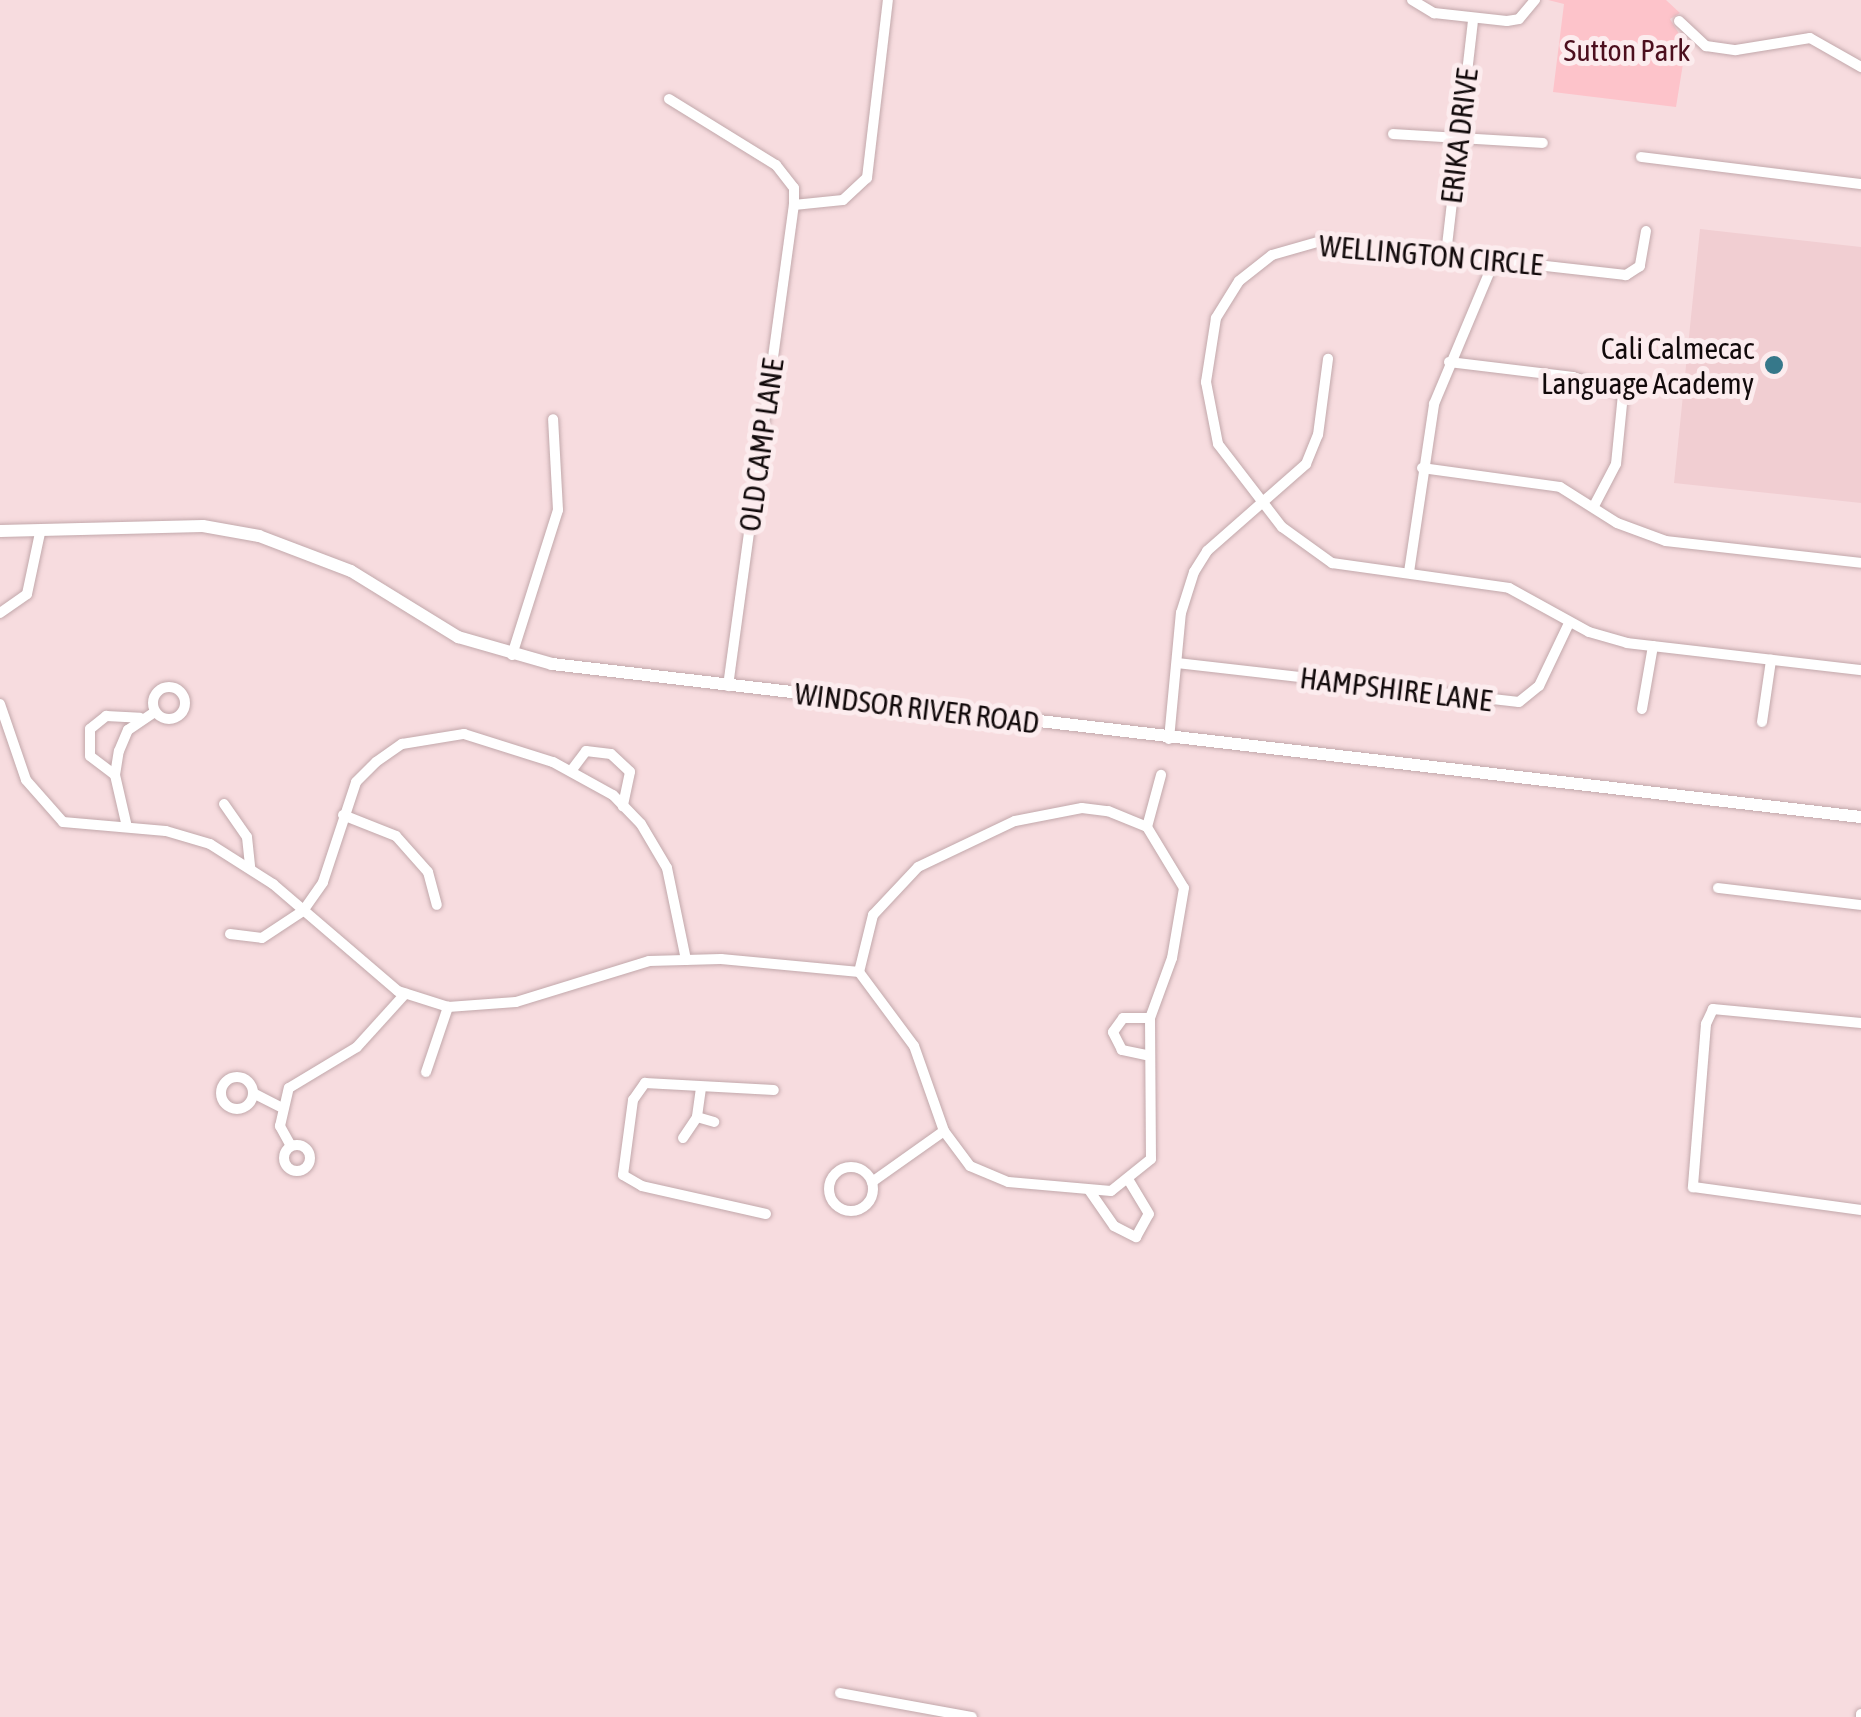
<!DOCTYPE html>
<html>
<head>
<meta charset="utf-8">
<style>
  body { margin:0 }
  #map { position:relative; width:1861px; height:1717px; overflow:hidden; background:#f7dcdf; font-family:"Asap Condensed",sans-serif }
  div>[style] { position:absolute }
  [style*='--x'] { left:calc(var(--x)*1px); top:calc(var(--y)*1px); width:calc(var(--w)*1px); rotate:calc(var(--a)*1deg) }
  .built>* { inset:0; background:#f1ced2 }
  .green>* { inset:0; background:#fdc3ca }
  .roads { filter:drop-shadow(0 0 2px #c2a8ab) drop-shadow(0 0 2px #c2a8ab) }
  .minor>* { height:10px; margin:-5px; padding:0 5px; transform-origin:5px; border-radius:5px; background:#fff }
  .minor>.ring { margin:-5px; padding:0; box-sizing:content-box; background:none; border:10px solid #fff; border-radius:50% }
  .major>* { height:12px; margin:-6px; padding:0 6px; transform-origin:6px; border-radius:6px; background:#fff }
  .dots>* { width:28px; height:28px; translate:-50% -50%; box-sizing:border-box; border:5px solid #fcecee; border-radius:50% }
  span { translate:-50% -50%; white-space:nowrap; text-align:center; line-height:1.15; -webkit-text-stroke:10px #fcecee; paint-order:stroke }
  .park-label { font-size:30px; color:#4c0f1e }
  .street-label { font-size:30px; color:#120a0b }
  .poi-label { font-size:30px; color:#120a0b }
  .right { translate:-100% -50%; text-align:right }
</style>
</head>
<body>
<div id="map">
  <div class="built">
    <i style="clip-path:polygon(1700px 229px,1861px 247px,1861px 503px,1674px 483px)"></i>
  </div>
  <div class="green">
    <i style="clip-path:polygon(1548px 0,1666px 0,1680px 13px,1670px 19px,1686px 45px,1676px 107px,1553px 92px,1564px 4px)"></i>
  </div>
  <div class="roads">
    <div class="minor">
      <i style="--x:1412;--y:0;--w:26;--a:31"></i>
      <i style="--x:1434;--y:13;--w:73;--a:6.3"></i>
      <i style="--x:1507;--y:21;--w:12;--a:-9"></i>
      <i style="--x:1519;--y:19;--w:25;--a:-50"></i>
      <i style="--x:1679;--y:21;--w:37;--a:43"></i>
      <i style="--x:1706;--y:46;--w:30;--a:8"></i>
      <i style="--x:1736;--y:50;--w:75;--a:-9.2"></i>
      <i style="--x:1810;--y:38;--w:59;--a:29.6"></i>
      <i style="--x:669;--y:99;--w:126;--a:31.7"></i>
      <i style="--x:776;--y:165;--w:29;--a:52"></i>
      <i style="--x:794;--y:188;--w:17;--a:90"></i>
      <i style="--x:1393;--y:134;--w:150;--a:3.4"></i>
      <i style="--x:1641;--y:157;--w:222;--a:7"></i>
      <i style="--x:1646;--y:231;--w:36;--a:100"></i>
      <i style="--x:1640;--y:266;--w:17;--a:147"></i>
      <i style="--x:1626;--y:275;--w:307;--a:-173.6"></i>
      <i style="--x:1321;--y:241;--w:51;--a:164.1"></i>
      <i style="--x:1272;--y:255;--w:42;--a:141.8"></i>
      <i style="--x:1239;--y:281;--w:44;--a:121.9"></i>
      <i style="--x:1216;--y:318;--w:65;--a:98.9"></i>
      <i style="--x:1206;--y:382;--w:63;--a:79"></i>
      <i style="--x:1218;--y:444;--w:105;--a:52.4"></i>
      <i style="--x:1282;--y:527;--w:62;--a:35.8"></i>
      <i style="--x:1332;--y:563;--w:179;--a:8"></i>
      <i style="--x:1509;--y:588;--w:91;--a:28.8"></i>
      <i style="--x:1589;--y:632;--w:40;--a:16"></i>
      <i style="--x:1627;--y:643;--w:236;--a:6.6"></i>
      <i style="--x:1446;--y:254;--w:237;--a:-83.4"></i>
      <i style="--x:1449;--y:362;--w:125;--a:6.9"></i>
      <i style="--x:1573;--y:377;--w:53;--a:18.8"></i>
      <i style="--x:1623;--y:394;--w:70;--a:95.7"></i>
      <i style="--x:1616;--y:464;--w:45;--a:117.7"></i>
      <i style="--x:1422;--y:468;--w:139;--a:7.8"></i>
      <i style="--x:1560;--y:487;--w:67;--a:32.3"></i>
      <i style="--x:1617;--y:523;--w:52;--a:20.2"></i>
      <i style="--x:1666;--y:541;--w:196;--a:6.4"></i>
      <i style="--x:1409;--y:572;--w:170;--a:-81.5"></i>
      <i style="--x:1434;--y:404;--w:157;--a:-67.2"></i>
      <i style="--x:0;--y:613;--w:33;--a:-35"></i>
      <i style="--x:27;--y:594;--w:62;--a:-78"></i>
      <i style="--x:512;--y:655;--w:152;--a:-72.4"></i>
      <i style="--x:558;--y:510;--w:91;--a:-93.1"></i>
      <i style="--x:1177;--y:663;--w:344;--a:6.5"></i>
      <i style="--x:1519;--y:702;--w:26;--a:-39"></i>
      <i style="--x:1539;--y:686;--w:70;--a:-64.5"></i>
      <i style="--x:728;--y:686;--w:486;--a:-82.2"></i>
      <i style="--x:794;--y:205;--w:49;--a:-5.8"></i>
      <i style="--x:843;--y:200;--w:33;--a:-43"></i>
      <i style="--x:867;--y:178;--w:179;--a:-83.3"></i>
      <i class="ring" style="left:153px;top:687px;width:22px;height:22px"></i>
      <i style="--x:0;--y:704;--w:80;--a:71.1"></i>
      <i style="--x:26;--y:780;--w:56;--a:48.6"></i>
      <i style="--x:63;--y:822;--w:103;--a:5"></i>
      <i style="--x:166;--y:831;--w:46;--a:16.5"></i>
      <i style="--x:210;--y:844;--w:75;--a:32.4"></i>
      <i style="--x:273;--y:884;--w:165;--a:40.6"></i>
      <i style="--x:398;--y:991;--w:52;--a:17.7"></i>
      <i style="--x:448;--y:1007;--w:68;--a:-4.2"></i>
      <i style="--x:516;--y:1002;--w:139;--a:-17.1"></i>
      <i style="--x:649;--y:961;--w:72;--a:-1.6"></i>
      <i style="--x:721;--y:959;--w:139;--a:5.4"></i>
      <i style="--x:859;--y:972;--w:59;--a:-76.2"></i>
      <i style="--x:873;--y:915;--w:66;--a:-46.8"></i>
      <i style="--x:918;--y:867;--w:107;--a:-25.4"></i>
      <i style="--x:1015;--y:821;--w:68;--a:-11"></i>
      <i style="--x:1082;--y:808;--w:26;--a:7"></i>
      <i style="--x:1108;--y:811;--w:42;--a:22.3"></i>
      <i style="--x:1147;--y:827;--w:71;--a:58.8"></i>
      <i style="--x:1184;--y:888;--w:71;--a:99.7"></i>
      <i style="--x:1172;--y:958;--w:64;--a:110.1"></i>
      <i style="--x:1150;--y:1018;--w:141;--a:89.6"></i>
      <i style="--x:1151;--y:1159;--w:51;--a:141.3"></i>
      <i style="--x:1111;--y:1191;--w:103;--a:-175"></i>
      <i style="--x:1008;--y:1182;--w:41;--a:-157.2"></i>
      <i style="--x:970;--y:1166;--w:44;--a:-126.6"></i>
      <i style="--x:944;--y:1131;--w:90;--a:-109.4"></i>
      <i style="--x:914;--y:1046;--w:92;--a:-126.6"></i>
      <i style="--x:1642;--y:709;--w:64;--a:-80.1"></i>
      <i style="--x:1762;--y:722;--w:63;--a:-81.7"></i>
      <i style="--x:1169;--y:739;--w:127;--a:-84.6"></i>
      <i style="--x:1181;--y:613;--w:43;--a:-72.4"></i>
      <i style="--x:1194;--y:572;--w:25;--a:-58"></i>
      <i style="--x:1207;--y:551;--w:132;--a:-41.3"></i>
      <i style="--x:1306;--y:464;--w:31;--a:-68"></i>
      <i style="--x:1318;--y:435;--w:77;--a:-82.5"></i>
      <i style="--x:571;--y:771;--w:25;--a:-53"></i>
      <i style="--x:586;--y:751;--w:25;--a:7"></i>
      <i style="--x:611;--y:754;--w:26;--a:43"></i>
      <i style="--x:630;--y:772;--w:35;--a:102"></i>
      <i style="--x:115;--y:775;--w:31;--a:-143"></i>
      <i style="--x:90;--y:756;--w:27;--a:-90"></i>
      <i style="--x:90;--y:729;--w:21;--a:-39"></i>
      <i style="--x:106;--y:716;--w:34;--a:3"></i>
      <i style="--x:224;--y:804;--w:40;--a:55.1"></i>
      <i style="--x:247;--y:837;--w:31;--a:84"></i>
      <i style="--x:343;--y:815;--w:57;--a:21.6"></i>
      <i style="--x:396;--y:836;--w:48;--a:48.4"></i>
      <i style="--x:428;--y:872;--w:34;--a:75"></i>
      <i style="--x:127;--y:827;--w:53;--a:-103"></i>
      <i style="--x:115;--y:775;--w:24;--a:-81"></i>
      <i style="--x:119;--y:751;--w:23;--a:-67"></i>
      <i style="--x:128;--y:730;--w:32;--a:-34"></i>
      <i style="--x:1147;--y:827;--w:54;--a:-74.9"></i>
      <i style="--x:1718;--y:888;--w:144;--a:6.8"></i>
      <i style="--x:230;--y:934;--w:32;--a:7"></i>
      <i style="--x:262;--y:938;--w:49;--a:-33.4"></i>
      <i style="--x:303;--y:911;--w:35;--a:-55"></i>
      <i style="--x:323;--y:882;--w:105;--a:-71.7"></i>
      <i style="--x:356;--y:782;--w:28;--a:-45"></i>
      <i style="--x:376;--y:762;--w:32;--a:-35"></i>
      <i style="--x:402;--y:744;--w:63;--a:-9.2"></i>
      <i style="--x:464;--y:734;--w:93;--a:17.5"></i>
      <i style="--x:553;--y:762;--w:68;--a:28.8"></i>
      <i style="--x:613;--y:795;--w:40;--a:46"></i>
      <i style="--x:641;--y:824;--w:51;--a:59.4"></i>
      <i style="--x:667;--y:868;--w:94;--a:78.3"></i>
      <i style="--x:1861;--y:1023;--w:149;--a:-174.6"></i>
      <i style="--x:1713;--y:1009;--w:17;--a:115"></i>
      <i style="--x:1706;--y:1024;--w:164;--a:94.6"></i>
      <i style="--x:1693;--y:1187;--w:170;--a:7.8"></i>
      <i style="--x:1146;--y:1055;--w:25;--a:-168"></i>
      <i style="--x:1122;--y:1050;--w:20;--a:-117"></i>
      <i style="--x:1113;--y:1032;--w:17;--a:-54"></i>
      <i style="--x:1123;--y:1018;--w:27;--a:0"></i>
      <i style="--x:426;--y:1072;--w:69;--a:-71.3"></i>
      <i class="ring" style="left:221px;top:1077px;width:22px;height:22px"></i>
      <i style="--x:701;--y:1088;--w:29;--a:98"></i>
      <i style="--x:697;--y:1117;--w:18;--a:16"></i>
      <i style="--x:253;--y:1093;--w:30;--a:27"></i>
      <i style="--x:683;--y:1138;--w:25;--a:-56"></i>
      <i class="ring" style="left:284px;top:1145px;width:16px;height:16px"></i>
      <i style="--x:291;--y:1146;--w:23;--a:-119"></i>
      <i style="--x:280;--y:1126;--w:39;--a:-77"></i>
      <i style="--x:289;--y:1088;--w:79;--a:-31.1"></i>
      <i style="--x:357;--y:1047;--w:72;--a:-47.8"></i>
      <i class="ring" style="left:829px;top:1167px;width:34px;height:34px"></i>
      <i style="--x:872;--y:1182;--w:88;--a:-35.3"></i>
      <i style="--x:1089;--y:1190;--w:44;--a:55.2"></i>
      <i style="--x:1114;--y:1226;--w:25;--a:27"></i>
      <i style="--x:1136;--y:1237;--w:26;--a:-61"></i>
      <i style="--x:1149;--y:1214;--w:39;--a:-121"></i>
      <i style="--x:766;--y:1214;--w:127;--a:-167.3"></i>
      <i style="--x:642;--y:1186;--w:22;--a:-150"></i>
      <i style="--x:623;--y:1175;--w:76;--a:-82.4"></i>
      <i style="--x:633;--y:1100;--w:21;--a:-55"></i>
      <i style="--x:645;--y:1083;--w:129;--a:3.1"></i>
      <i style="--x:840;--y:1693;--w:134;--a:10.3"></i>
      <i style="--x:1861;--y:1717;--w:3;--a:-90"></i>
    </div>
    <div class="major">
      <i style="--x:0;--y:531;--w:203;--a:-1.4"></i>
      <i style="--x:203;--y:526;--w:57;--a:10.1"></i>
      <i style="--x:259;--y:536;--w:98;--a:20.8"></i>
      <i style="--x:351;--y:571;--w:126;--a:31.7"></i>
      <i style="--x:458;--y:637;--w:98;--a:16"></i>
      <i style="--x:552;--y:664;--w:1318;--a:6.67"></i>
    </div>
  </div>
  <div class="dots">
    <i style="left:1774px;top:365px;background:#36788a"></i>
  </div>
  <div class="park-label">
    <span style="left:1627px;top:50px">Sutton Park</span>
  </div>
  <div class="street-label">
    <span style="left:1459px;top:136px;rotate:-83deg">ERIKA DRIVE</span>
    <span style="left:1431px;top:255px;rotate:5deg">WELLINGTON CIRCLE</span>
    <span style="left:761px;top:445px;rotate:-82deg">OLD CAMP LANE</span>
    <span style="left:1396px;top:689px;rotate:7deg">HAMPSHIRE LANE</span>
    <span style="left:917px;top:708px;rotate:7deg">WINDSOR RIVER ROAD</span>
  </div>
  <div class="poi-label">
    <span class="right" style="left:1754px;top:365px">Cali Calmecac<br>Language Academy</span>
  </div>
</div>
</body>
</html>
